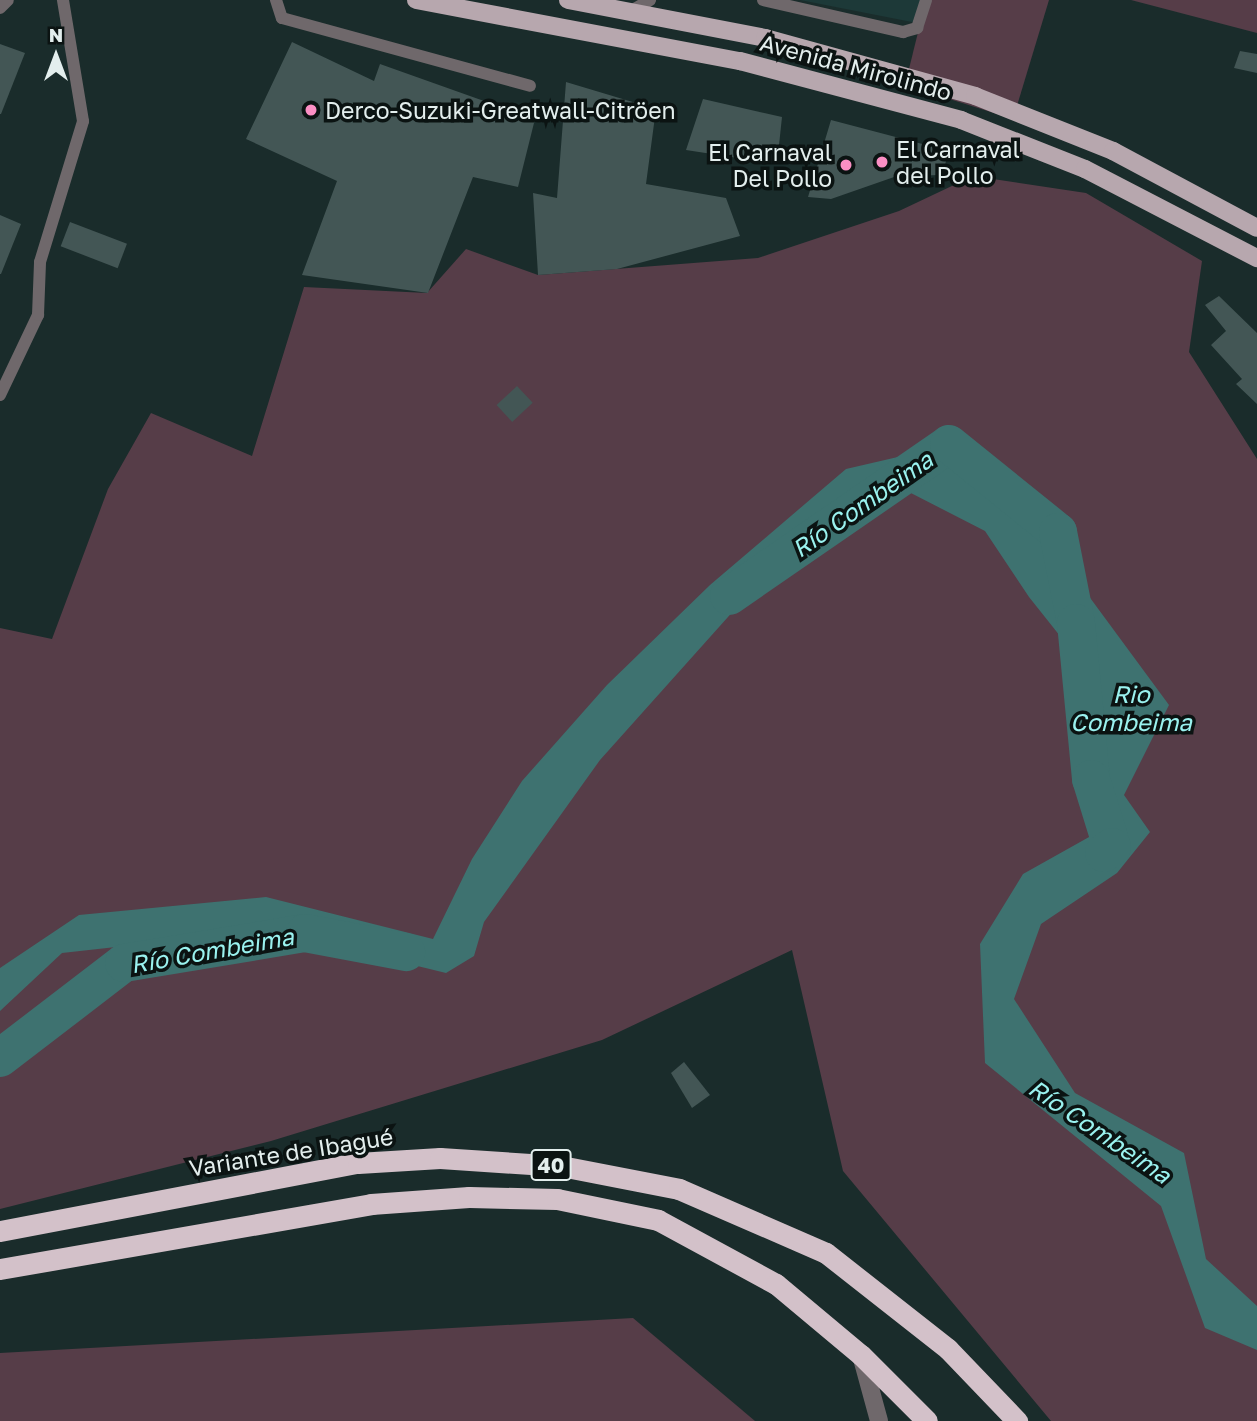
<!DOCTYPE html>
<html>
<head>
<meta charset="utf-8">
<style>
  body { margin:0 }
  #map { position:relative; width:1257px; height:1421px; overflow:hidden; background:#1a2c2b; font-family:"Golos Text",sans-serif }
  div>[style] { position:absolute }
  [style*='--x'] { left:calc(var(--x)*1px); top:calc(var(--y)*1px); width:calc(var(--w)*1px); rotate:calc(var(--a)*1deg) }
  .built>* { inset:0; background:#1d3938 }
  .green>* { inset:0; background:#563d48 }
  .water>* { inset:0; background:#3e7270 }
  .river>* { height:38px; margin:-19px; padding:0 19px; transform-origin:19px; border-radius:19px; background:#3e7270 }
  .building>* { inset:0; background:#435655; transform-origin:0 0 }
  .lane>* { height:12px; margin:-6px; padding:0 6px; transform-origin:6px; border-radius:6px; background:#6f686b }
  .street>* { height:18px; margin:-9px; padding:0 9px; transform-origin:9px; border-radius:9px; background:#6f686b }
  .primary>* { height:18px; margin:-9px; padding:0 9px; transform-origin:9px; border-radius:9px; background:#b7a7ae }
  .highway>* { height:21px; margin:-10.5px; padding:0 10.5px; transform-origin:10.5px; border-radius:10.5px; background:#d3c1c9 }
  .dots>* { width:19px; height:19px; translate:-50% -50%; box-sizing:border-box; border:4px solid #0b1312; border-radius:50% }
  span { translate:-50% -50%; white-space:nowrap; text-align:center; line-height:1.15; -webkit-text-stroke:7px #0b1312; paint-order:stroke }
  .shield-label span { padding:2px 5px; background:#0b1312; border:2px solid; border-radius:5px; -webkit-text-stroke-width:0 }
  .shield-label { font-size:21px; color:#e3eeed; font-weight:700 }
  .street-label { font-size:23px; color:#e3eeed }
  .poi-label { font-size:23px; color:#e3eeed }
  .left { translate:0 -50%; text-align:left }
  .right { translate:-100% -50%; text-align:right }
  .water-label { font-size:24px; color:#9af2ef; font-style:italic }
  .north { position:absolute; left:21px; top:21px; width:70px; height:70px; -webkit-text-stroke:5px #0b1312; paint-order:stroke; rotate:0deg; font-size:19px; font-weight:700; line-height:28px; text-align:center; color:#e3eeed }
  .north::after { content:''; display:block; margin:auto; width:24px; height:32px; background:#e3eeed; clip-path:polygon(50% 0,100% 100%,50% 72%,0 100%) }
</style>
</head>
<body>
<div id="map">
  <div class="built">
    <i style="clip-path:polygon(800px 0,922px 0,917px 23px)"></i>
  </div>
  <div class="green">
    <i style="clip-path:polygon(926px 0,1049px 0,1013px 119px,905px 85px)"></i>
    <i style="clip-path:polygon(1131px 0,1257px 0,1257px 33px)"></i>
    <i style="clip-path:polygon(973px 176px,1086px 193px,1202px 261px,1189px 352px,1257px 459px,1257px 1421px,1051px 1421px,843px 1171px,792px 950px,602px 1040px,271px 1141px,0 1209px,0 628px,52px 639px,108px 489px,151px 413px,252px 456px,304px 287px,427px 293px,466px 249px,538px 275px,758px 258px,899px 211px)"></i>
    <i style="clip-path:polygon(633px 1318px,755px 1421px,0 1421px,0 1353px)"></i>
  </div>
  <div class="water">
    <i style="clip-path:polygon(928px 450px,1030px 487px,1088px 595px,1169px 705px,1124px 795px,1150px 832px,1117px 873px,1041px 924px,1014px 999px,1075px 1093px,1184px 1153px,1206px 1259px,1257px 1306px,1257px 1350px,1205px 1328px,1161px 1206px,985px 1063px,980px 944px,1023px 874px,1098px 832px,1099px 685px,1029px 597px,985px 531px,905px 490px,805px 531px,600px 760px,484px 922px,474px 956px,446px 973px,397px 961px,331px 931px,226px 965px,161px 942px,62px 953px,0 1011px,0 968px,79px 915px,266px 897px,433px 939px,472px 859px,522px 781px,607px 685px,710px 585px,846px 469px)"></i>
  </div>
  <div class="river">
    <i style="--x:729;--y:596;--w:267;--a:-34.6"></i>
    <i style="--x:949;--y:444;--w:140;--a:38.9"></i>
    <i style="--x:1058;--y:532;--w:93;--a:78.8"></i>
    <i style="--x:1076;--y:623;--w:157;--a:84.5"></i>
    <i style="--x:1091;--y:779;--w:71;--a:72.8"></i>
    <i style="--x:1112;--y:847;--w:10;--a:143"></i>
    <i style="--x:0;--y:1058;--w:156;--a:-37.5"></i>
    <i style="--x:124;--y:963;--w:183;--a:-9.4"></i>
    <i style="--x:305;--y:933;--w:103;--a:10.7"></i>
  </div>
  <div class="building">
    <i style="clip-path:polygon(292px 42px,374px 81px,380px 64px,535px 119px,518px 187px,473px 177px,428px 293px,302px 275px,337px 181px,246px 139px)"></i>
    <i style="clip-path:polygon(0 44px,25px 53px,1px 114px,0 114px)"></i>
    <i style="clip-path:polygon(1240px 51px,1257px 54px,1257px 73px,1234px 68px)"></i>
    <i style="clip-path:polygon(566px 82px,656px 109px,646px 184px,726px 198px,740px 236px,617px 269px,538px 275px,533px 193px,557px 198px)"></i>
    <i style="clip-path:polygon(703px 99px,782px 117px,777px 164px,686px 150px)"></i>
    <i style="clip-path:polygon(831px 120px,949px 151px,942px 175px,897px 176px,831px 199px,808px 197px)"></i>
    <i style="clip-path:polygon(0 215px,21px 224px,1px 274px,0 274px)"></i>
    <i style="left:70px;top:222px;width:61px;height:26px;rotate:21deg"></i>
    <i style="clip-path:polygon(1219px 296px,1257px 333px,1257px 404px,1236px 384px,1242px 379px,1211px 345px,1226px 331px,1205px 305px)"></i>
    <i style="left:517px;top:386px;width:23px;height:28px;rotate:47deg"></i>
    <i style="clip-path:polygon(684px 1062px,710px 1095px,692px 1108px,671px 1073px)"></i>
  </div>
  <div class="lane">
    <i style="--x:276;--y:0;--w:19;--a:72"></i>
    <i style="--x:282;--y:18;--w:257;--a:15.3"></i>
    <i style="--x:763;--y:0;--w:144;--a:12.9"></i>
    <i style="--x:903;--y:32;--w:15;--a:-16"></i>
    <i style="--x:917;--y:28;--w:29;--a:-72"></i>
    <i style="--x:0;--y:8;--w:11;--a:-45"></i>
    <i style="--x:631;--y:11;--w:22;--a:-30"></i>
    <i style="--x:0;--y:395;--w:89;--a:-64.6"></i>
    <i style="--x:38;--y:315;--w:53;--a:-87.8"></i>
    <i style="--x:40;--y:262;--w:147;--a:-73"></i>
    <i style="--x:83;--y:121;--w:123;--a:-99.4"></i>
  </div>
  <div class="street">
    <i style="--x:861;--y:1355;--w:68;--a:74.7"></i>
  </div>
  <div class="primary">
    <i style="--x:416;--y:0;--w:330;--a:10.7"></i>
    <i style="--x:740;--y:61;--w:229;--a:14.9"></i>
    <i style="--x:961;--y:120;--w:133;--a:21.6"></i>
    <i style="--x:1085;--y:169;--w:194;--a:27.4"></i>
    <i style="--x:568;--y:0;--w:201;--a:10.9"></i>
    <i style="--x:765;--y:38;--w:218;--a:15.4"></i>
    <i style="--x:975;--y:96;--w:149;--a:21.7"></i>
    <i style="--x:1113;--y:151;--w:163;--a:28.1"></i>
  </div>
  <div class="highway">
    <i style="--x:0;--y:1231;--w:364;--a:-10.8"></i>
    <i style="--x:358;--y:1163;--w:82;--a:-3.5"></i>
    <i style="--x:440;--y:1158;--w:121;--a:3.8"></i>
    <i style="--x:561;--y:1166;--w:120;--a:11"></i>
    <i style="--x:679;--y:1189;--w:160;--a:23.5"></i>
    <i style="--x:826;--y:1253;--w:155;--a:38.2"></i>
    <i style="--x:948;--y:1349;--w:100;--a:46.2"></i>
    <i style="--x:0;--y:1269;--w:377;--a:-9.9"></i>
    <i style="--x:371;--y:1204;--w:98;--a:-4.1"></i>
    <i style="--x:469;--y:1197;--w:88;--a:1.3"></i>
    <i style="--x:557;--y:1199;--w:103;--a:11.7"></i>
    <i style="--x:658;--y:1220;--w:134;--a:28.5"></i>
    <i style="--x:776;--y:1284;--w:111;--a:39.9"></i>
    <i style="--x:861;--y:1355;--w:93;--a:45"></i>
  </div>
  <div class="dots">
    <i style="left:311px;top:110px;background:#fb8fc4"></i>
    <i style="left:882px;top:162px;background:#fb8fc4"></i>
    <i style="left:846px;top:165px;background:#fb8fc4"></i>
  </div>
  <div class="shield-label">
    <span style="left:551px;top:1165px">40</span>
  </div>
  <div class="street-label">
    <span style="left:856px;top:67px;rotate:15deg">Avenida Mirolindo</span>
    <span style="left:291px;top:1152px;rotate:-9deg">Variante de Ibagué</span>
  </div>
  <div class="poi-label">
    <span class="left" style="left:325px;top:110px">Derco-Suzuki-Greatwall-Citröen</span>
    <span class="left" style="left:896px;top:162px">El Carnaval<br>del Pollo</span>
    <span class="right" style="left:832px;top:165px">El Carnaval<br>Del Pollo</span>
  </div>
  <div class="water-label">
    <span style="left:862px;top:504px;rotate:-35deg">Río Combeima</span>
    <span style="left:1131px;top:708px">Rio<br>Combeima</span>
    <span style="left:212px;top:950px;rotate:-10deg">Río Combeima</span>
    <span style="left:1100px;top:1131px;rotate:34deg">Río Combeima</span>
  </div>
  <div class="north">N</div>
</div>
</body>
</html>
